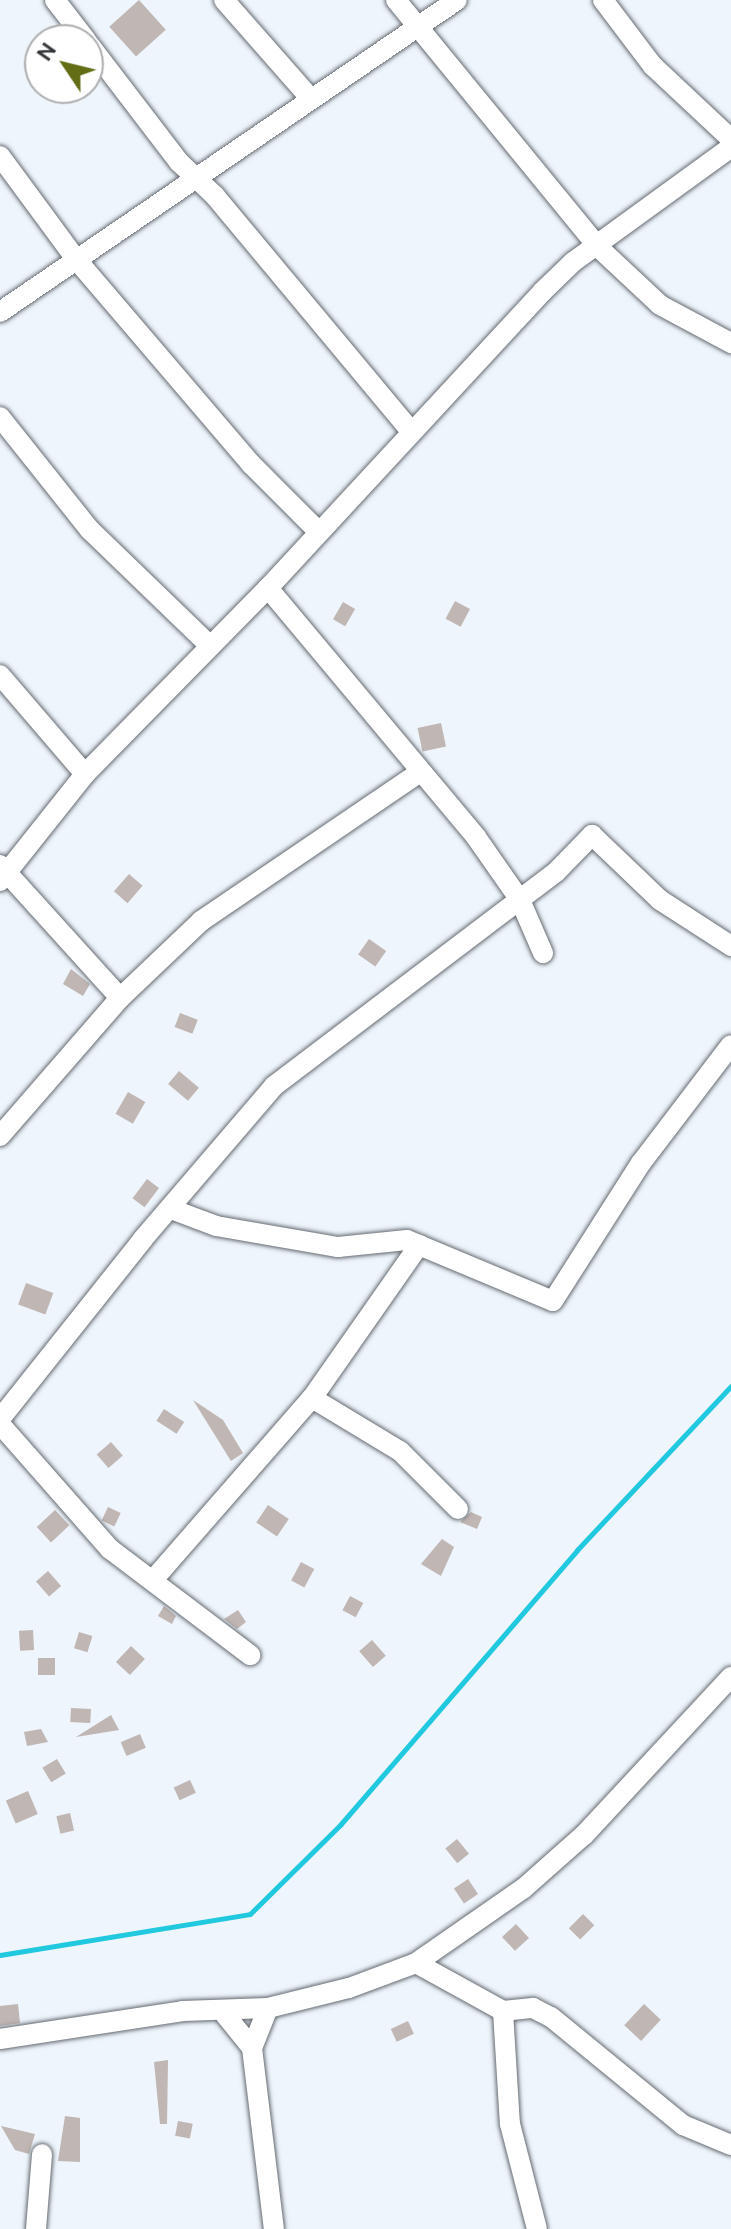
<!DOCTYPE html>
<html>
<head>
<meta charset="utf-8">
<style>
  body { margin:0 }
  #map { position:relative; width:731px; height:2229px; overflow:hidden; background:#eef5fc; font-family:Ubuntu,sans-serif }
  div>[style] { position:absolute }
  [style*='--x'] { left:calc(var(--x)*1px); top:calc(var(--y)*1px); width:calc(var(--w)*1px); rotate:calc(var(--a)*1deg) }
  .stream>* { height:5px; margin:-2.5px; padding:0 2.5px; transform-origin:2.5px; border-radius:2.5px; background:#20c8e0 }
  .building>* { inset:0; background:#c0b6b3; transform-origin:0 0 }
  .roads { filter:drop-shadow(0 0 2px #656b71) drop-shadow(0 0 2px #656b71) }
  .minor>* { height:20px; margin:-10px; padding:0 10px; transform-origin:10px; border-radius:10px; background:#fff }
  span { translate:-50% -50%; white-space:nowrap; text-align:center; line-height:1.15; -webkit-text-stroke:8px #fff; paint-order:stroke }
  .north { position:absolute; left:24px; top:24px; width:80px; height:80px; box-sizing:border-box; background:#fff; border:2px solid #aeafb1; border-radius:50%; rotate:305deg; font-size:22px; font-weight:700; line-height:32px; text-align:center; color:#35383b }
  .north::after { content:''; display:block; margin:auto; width:28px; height:36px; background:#626d15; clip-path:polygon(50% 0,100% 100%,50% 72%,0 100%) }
</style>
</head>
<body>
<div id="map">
  <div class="stream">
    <i style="--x:0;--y:1955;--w:253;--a:-9.3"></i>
    <i style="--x:250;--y:1914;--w:127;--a:-44.7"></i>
    <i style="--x:340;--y:1825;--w:363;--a:-49.2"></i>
    <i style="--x:577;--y:1550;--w:225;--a:-46.8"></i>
  </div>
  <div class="building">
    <i style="left:139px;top:0;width:40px;height:40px;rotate:48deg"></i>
    <i style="left:455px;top:601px;width:17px;height:20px;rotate:28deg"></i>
    <i style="left:343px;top:602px;width:14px;height:20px;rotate:30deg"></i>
    <i style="left:441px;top:723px;width:24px;height:24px;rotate:78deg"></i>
    <i style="left:129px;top:874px;width:18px;height:23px;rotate:41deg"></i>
    <i style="left:369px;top:939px;width:21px;height:19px;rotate:35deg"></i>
    <i style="clip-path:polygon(71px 969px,90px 984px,83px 996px,63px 984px)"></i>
    <i style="left:180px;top:1013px;width:19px;height:15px;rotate:21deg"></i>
    <i style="left:179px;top:1071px;width:26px;height:17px;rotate:40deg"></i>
    <i style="left:128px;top:1092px;width:20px;height:25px;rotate:30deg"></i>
    <i style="left:147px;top:1179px;width:15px;height:24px;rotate:37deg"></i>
    <i style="left:26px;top:1283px;width:29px;height:23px;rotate:20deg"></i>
    <i style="clip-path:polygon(193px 1400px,223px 1420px,243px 1453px,231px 1461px)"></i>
    <i style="left:164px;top:1409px;width:24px;height:14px;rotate:33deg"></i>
    <i style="left:111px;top:1442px;width:18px;height:19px;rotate:49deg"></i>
    <i style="left:268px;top:1505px;width:25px;height:21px;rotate:34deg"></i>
    <i style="left:108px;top:1507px;width:14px;height:15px;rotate:25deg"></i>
    <i style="left:55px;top:1510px;width:21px;height:25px;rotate:47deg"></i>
    <i style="clip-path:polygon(471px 1512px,482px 1517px,477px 1529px,460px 1522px)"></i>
    <i style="clip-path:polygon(442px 1539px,454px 1547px,441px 1576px,421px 1564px)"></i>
    <i style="left:301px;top:1562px;width:15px;height:21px;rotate:28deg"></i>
    <i style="left:48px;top:1571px;width:20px;height:16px;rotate:49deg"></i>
    <i style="left:350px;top:1596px;width:15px;height:16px;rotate:28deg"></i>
    <i style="clip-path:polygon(164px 1606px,176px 1616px,172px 1624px,158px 1616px)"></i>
    <i style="clip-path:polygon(238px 1610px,246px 1622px,237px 1629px,224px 1619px)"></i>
    <i style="left:33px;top:1630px;width:20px;height:14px;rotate:87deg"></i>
    <i style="left:79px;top:1632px;width:14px;height:17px;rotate:17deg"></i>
    <i style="left:372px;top:1640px;width:21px;height:17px;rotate:49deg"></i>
    <i style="left:131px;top:1646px;width:19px;height:22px;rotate:43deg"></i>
    <i style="left:38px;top:1658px;width:17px;height:17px"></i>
    <i style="left:71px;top:1708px;width:20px;height:14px;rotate:3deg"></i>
    <i style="clip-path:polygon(111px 1715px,119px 1730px,76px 1737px)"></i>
    <i style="clip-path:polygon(41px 1729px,48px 1742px,27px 1746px,24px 1732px)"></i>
    <i style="left:140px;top:1734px;width:15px;height:21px;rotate:67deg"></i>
    <i style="left:57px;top:1759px;width:17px;height:17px;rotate:59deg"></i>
    <i style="left:190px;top:1780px;width:14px;height:18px;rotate:65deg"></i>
    <i style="left:28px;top:1791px;width:25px;height:24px;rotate:67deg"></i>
    <i style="left:70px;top:1813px;width:18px;height:14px;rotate:77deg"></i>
    <i style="left:457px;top:1839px;width:19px;height:15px;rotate:51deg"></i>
    <i style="left:468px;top:1879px;width:18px;height:17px;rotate:56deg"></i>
    <i style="left:583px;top:1914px;width:16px;height:20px;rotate:45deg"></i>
    <i style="left:516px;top:1924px;width:19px;height:19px;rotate:47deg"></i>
    <i style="clip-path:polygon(18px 2004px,20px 2023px,0 2026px,0 2006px)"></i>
    <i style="left:644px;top:2004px;width:23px;height:29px;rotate:43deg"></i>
    <i style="left:408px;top:2021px;width:14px;height:19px;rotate:65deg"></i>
    <i style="clip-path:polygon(168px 2060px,167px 2124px,160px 2124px,154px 2062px)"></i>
    <i style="clip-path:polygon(65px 2116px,80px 2118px,80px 2162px,58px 2161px)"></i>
    <i style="left:178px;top:2121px;width:15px;height:15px;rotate:11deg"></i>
    <i style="clip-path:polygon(1px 2126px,35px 2134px,29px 2154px,15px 2150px)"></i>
  </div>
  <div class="roads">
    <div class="minor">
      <i style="--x:55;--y:0;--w:51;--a:52.2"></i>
      <i style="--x:224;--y:0;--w:130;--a:48.7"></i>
      <i style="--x:396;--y:0;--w:318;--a:50.7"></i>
      <i style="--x:597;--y:246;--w:86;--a:43.1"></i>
      <i style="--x:660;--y:305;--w:81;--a:28.2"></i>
      <i style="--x:603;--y:0;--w:83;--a:52.9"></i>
      <i style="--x:653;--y:66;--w:107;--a:43.1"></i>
      <i style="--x:88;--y:43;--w:150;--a:52.6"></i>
      <i style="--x:179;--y:162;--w:50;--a:43.4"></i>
      <i style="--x:215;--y:196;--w:305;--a:50.2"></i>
      <i style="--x:0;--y:156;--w:128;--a:53.6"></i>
      <i style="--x:76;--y:259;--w:270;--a:49.5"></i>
      <i style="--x:251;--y:464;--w:93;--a:45"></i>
      <i style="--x:0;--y:312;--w:553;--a:-34.32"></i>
      <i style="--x:0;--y:417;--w:144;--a:51.5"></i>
      <i style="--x:90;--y:530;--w:165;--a:44"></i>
      <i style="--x:268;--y:588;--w:324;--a:50.1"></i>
      <i style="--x:476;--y:837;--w:77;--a:55.1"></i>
      <i style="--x:520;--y:900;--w:58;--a:66.5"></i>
      <i style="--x:0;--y:675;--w:130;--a:49.4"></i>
      <i style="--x:0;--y:865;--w:179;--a:47.9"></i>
      <i style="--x:0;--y:881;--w:137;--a:-51.5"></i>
      <i style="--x:85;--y:774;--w:261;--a:-45.5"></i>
      <i style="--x:268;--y:588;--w:403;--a:-47.2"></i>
      <i style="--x:542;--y:292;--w:43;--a:-44.1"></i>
      <i style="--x:573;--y:262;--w:195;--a:-36"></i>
      <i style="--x:0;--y:1136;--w:183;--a:-49"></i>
      <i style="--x:120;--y:998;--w:112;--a:-43.5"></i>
      <i style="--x:201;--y:921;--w:263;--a:-34.2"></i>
      <i style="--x:171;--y:1209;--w:48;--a:20.7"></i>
      <i style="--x:216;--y:1226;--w:124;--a:9.8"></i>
      <i style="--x:338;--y:1247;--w:69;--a:-5.8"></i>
      <i style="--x:407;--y:1240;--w:158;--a:22.7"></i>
      <i style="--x:553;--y:1301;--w:164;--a:-57.5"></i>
      <i style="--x:641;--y:1163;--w:148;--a:-52.7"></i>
      <i style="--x:312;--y:1398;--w:103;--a:31.1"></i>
      <i style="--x:400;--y:1451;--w:82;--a:45"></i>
      <i style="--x:0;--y:1419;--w:230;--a:-51.5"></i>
      <i style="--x:143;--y:1239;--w:201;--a:-49.4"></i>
      <i style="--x:274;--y:1086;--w:354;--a:-37.2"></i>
      <i style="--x:556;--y:872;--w:52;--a:-45.8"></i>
      <i style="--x:592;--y:835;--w:94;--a:43.7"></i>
      <i style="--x:660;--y:900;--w:85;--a:32.9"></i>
      <i style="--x:0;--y:1424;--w:167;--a:48.7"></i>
      <i style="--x:110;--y:1549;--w:176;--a:37.1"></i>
      <i style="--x:153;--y:1580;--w:242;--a:-48.9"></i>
      <i style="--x:312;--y:1398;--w:187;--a:-55"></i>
      <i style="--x:416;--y:1963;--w:99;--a:28.9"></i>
      <i style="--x:503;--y:2011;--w:30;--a:-6"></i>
      <i style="--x:533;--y:2008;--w:20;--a:27"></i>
      <i style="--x:551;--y:2017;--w:171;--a:39.3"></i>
      <i style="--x:683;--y:2125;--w:52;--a:22.6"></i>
      <i style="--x:268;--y:2008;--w:43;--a:111.8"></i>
      <i style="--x:252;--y:2048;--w:182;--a:83.1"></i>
      <i style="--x:503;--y:2011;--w:113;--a:86.5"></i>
      <i style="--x:510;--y:2124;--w:108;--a:75.6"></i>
      <i style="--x:223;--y:2012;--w:46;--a:51.1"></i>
      <i style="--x:0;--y:2039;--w:185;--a:-8.7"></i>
      <i style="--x:183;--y:2011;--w:85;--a:-2"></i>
      <i style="--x:268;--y:2008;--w:83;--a:-13.9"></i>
      <i style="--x:349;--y:1988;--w:72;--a:-20.5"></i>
      <i style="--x:416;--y:1963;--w:131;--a:-34.8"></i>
      <i style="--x:524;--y:1888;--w:80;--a:-41.5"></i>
      <i style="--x:584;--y:1835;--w:216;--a:-47.1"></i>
      <i style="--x:36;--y:2229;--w:75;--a:-85.4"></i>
    </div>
  </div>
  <div class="north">N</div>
</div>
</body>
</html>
